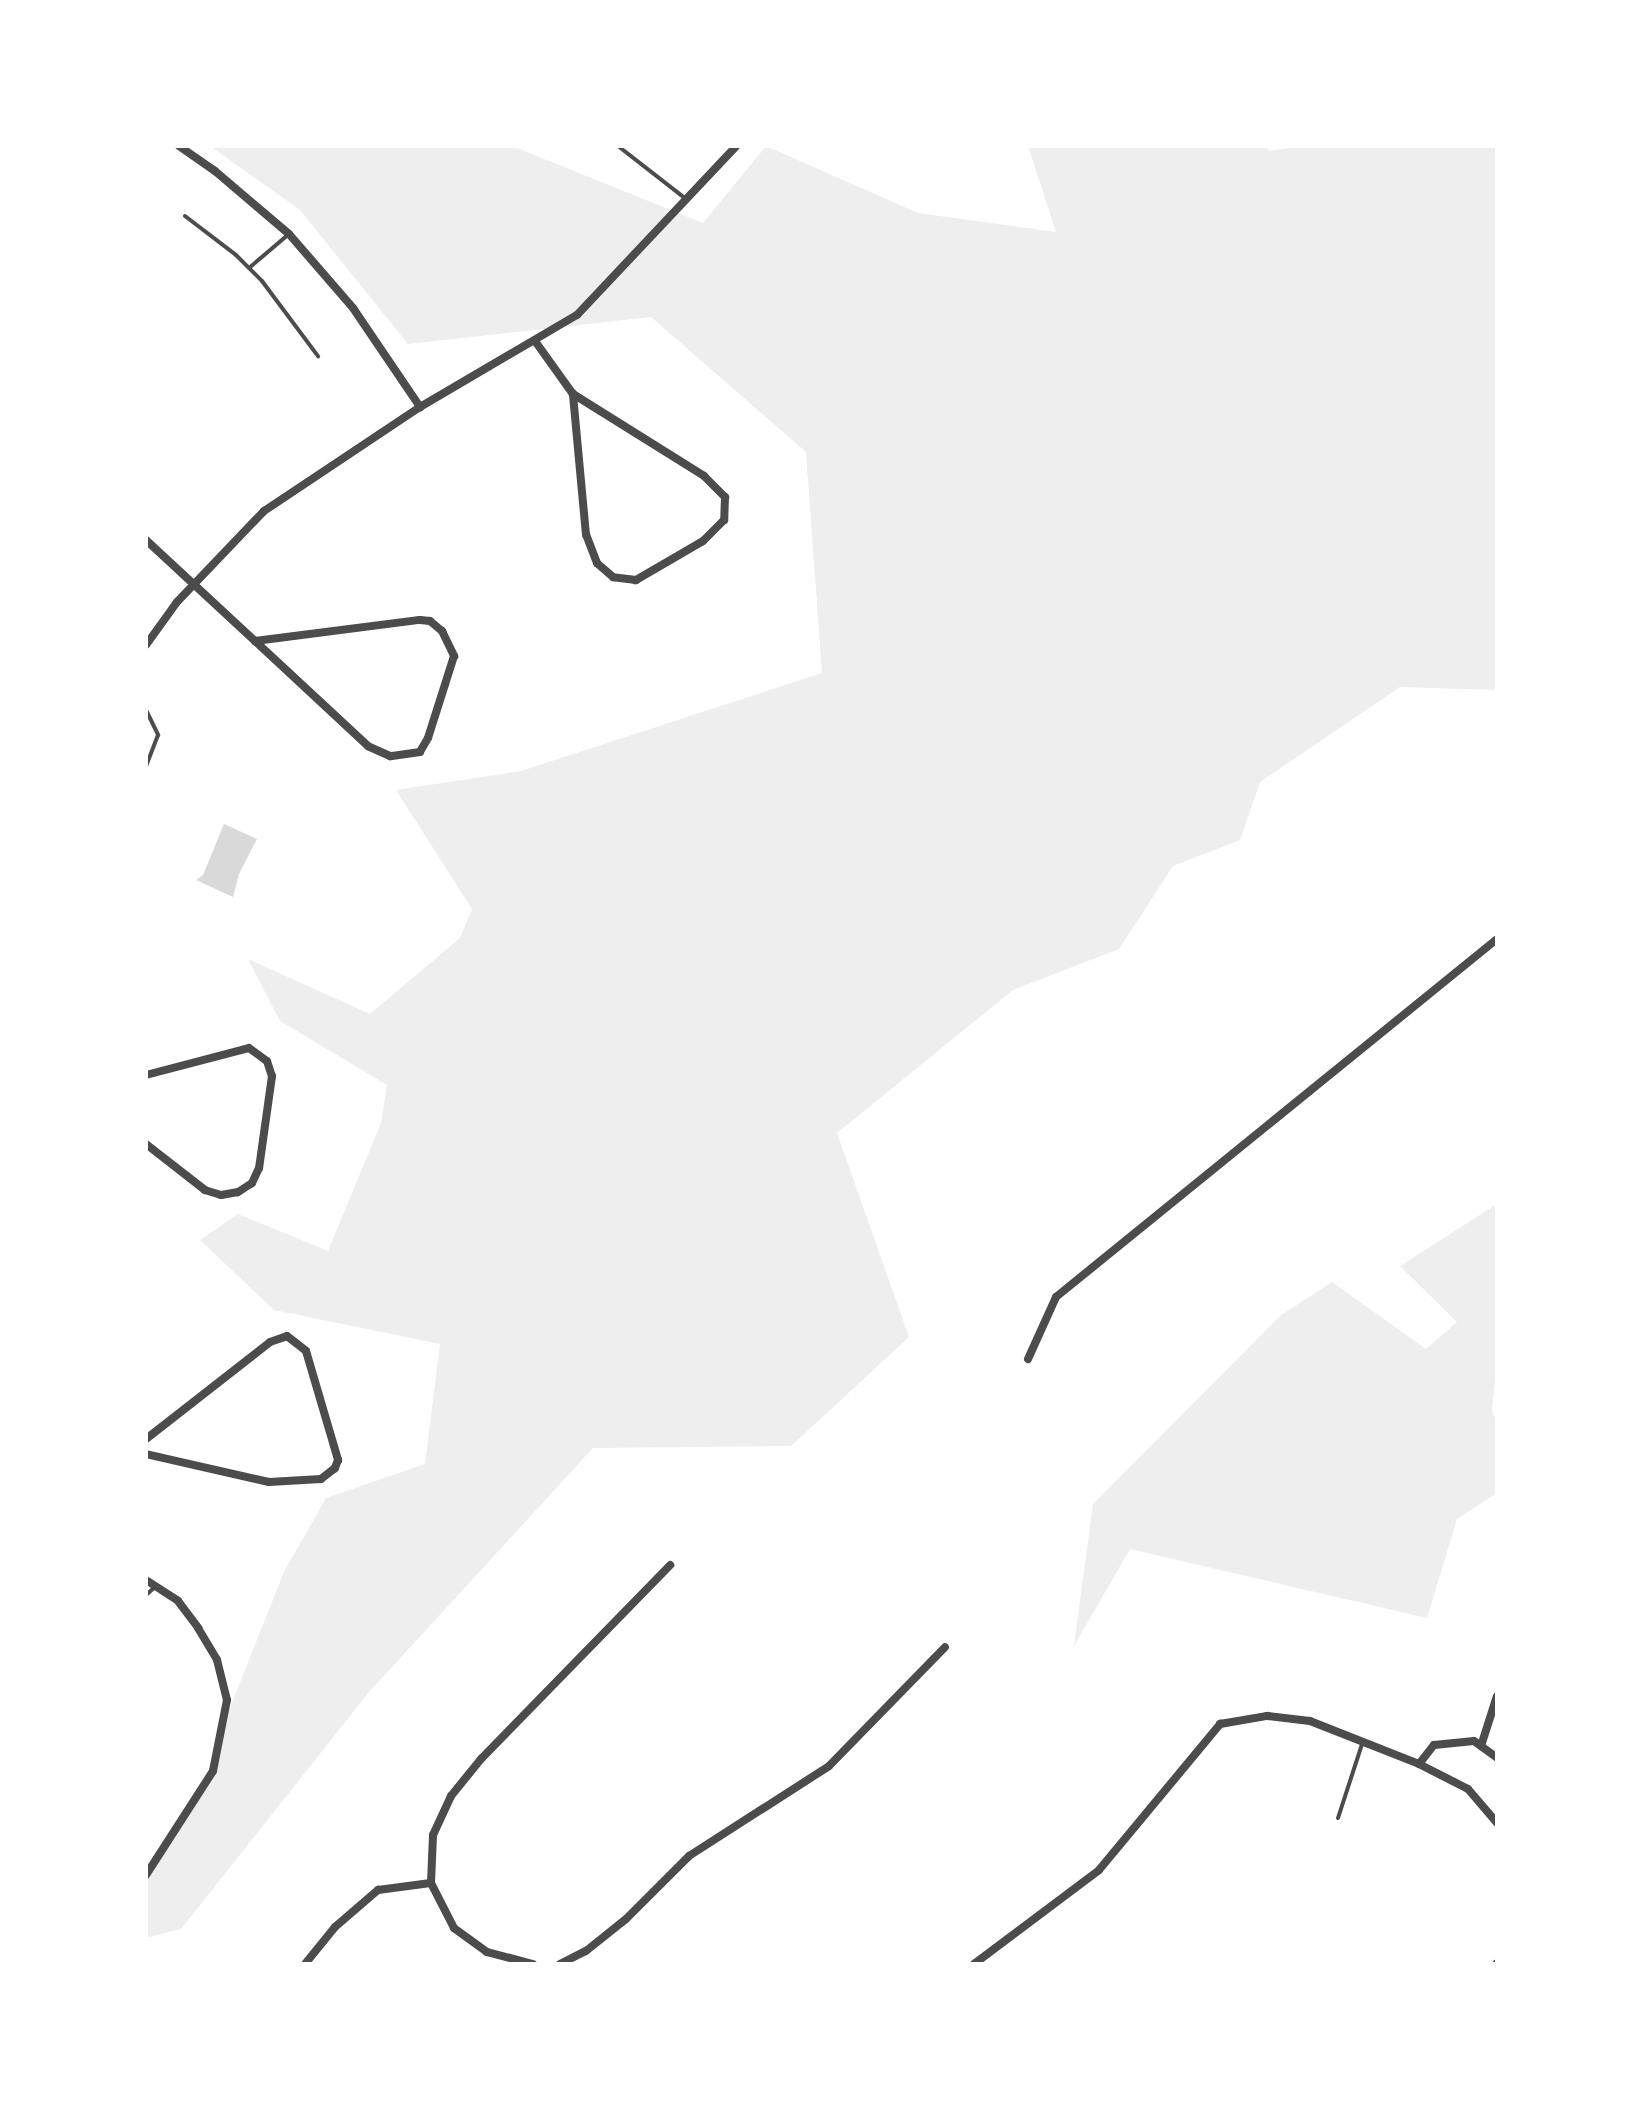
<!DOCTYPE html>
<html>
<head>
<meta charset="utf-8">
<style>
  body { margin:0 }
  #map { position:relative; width:1643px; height:2110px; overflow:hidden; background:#fff; font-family:Poppins,sans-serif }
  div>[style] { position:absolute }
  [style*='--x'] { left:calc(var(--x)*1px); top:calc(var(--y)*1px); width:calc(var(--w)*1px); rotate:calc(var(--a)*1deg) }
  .green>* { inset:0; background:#eee }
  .water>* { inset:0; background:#d9d9d9 }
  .service>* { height:4px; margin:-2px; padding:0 2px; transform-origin:2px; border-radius:2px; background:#4c4c4c }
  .minor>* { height:8px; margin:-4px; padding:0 4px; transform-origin:4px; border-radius:4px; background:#4c4c4c }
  span { translate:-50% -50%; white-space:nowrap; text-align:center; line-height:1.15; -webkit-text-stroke:6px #fff; paint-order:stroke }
  .frame { position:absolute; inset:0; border:148px solid #fff; pointer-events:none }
</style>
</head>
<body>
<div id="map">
  <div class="green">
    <i style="clip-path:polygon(210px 146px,512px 146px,703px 223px,766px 146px,918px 213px,1056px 232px,1028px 146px,1267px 146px,1269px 151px,1301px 146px,1497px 146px,1497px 690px,1400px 687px,1260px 782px,1240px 840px,1173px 866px,1119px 949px,1013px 990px,837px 1133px,909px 1337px,791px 1446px,593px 1448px,369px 1692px,181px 1929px,146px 1938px,146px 1879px,216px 1773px,221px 1730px,284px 1572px,326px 1498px,425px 1464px,440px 1344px,274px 1310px,200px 1240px,238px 1214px,328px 1251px,381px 1123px,387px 1085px,280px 1021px,248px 959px,370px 1014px,460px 938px,472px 909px,396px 790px,521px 771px,822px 673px,806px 452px,651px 317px,408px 344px,300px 210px)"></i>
    <i style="clip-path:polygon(1497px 1204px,1497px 1360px,1492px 1410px,1497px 1422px,1497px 1493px,1457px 1519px,1427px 1618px,1130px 1549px,1074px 1646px,1093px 1504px,1281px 1315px,1332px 1282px,1426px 1349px,1457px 1322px,1400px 1266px)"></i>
  </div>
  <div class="water">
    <i style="clip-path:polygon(224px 824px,257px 839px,239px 874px,233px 897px,196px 880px,203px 875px)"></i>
  </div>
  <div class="service">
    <i style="--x:618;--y:146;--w:86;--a:37.9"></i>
    <i style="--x:185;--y:216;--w:64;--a:37.4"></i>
    <i style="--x:236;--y:255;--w:37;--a:45"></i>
    <i style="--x:262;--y:281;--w:94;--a:53.3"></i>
    <i style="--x:249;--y:268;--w:52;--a:-40.4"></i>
    <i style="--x:146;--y:710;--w:28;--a:64"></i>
    <i style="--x:158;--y:735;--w:33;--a:111"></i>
    <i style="--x:146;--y:1595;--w:12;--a:-42"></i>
    <i style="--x:1338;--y:1818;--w:78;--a:-72"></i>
  </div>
  <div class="minor">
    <i style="--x:179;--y:146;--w:44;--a:34.8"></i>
    <i style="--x:215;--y:171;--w:97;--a:40.4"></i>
    <i style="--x:289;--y:234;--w:98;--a:49.1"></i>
    <i style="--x:353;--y:308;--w:120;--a:55.9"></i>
    <i style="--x:535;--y:341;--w:65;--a:54.4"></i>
    <i style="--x:573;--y:394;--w:155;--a:32"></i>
    <i style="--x:704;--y:476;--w:30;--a:45"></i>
    <i style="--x:725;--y:497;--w:23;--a:92"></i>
    <i style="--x:724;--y:520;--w:30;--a:135"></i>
    <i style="--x:703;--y:541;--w:78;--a:149.8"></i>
    <i style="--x:636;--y:580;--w:23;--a:-173"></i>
    <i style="--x:613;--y:577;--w:21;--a:-139"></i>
    <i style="--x:597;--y:563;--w:30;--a:-111"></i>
    <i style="--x:586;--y:535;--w:142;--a:-95.3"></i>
    <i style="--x:146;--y:540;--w:149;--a:42.8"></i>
    <i style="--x:420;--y:620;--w:10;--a:6"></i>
    <i style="--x:430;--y:621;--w:16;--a:40"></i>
    <i style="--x:442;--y:631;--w:28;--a:64"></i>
    <i style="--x:454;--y:656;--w:86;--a:107.6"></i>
    <i style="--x:428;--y:738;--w:16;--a:120"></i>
    <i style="--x:420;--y:752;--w:30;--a:172"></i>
    <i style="--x:390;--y:756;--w:24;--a:-156"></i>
    <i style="--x:368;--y:746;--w:154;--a:-137.1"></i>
    <i style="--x:255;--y:641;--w:166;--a:-7.3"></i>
    <i style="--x:146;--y:645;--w:53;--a:-54.2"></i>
    <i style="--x:177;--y:602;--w:126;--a:-46.3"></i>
    <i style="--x:264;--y:511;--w:187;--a:-33.7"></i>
    <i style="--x:420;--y:407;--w:182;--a:-30.4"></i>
    <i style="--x:577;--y:315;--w:232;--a:-46.7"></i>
    <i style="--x:146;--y:1075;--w:106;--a:-14.7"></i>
    <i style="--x:249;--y:1048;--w:22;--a:36"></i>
    <i style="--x:267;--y:1061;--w:16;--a:72"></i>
    <i style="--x:272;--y:1076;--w:93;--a:98"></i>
    <i style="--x:259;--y:1168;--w:17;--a:115"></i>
    <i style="--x:252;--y:1183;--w:17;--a:147"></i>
    <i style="--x:238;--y:1192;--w:17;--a:170"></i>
    <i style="--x:221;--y:1195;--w:17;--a:-163"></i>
    <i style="--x:205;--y:1190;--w:75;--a:-142.1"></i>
    <i style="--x:1028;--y:1359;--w:68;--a:-65.7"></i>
    <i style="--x:1056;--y:1297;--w:568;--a:-39.07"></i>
    <i style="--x:146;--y:1439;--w:157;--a:-38"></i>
    <i style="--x:270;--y:1342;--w:18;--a:-19"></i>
    <i style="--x:287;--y:1336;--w:24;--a:38"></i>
    <i style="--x:306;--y:1351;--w:114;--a:73.6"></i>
    <i style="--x:338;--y:1460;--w:9;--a:111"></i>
    <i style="--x:335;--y:1468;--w:18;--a:142"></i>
    <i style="--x:321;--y:1479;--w:52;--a:176.7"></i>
    <i style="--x:269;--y:1482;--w:126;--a:-167.2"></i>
    <i style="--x:146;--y:1580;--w:38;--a:33"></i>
    <i style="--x:178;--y:1601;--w:34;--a:53"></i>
    <i style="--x:198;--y:1628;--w:37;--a:59"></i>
    <i style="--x:217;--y:1660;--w:41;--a:76"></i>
    <i style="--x:227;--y:1700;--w:72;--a:101.2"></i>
    <i style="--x:213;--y:1771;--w:124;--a:122.8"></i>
    <i style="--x:1481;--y:1746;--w:52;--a:-72.3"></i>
    <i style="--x:1419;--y:1764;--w:24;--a:-52"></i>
    <i style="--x:1434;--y:1745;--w:40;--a:-5.7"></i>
    <i style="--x:1474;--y:1741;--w:29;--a:36"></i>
    <i style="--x:305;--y:1964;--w:48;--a:-51"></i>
    <i style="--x:335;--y:1927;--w:57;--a:-40.7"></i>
    <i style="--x:378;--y:1890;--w:53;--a:-7.5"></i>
    <i style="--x:533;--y:1964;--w:48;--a:-165.4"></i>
    <i style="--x:487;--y:1952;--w:41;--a:-144"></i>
    <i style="--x:454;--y:1928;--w:51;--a:-117.1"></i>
    <i style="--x:431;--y:1883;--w:48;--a:-87.6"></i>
    <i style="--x:433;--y:1835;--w:43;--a:-65.2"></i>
    <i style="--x:451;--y:1796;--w:48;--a:-51"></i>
    <i style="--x:481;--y:1759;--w:271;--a:-45.7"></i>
    <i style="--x:560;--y:1964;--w:29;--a:-27"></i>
    <i style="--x:586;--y:1951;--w:51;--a:-38.7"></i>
    <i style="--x:626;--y:1919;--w:89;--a:-45"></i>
    <i style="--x:689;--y:1856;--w:166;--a:-32.7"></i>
    <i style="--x:829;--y:1766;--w:166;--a:-45.7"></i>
    <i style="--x:974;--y:1964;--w:156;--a:-36.9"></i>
    <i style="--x:1099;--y:1870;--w:190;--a:-50.3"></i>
    <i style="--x:1220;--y:1724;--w:48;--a:-9.7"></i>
    <i style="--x:1267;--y:1716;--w:43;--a:6.6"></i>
    <i style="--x:1310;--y:1721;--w:117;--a:21.5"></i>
    <i style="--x:1419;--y:1764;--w:55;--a:27"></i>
    <i style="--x:1468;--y:1789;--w:45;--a:49.5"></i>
    <i style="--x:1496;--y:1964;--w:1;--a:-45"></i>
  </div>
  <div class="frame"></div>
</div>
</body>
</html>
